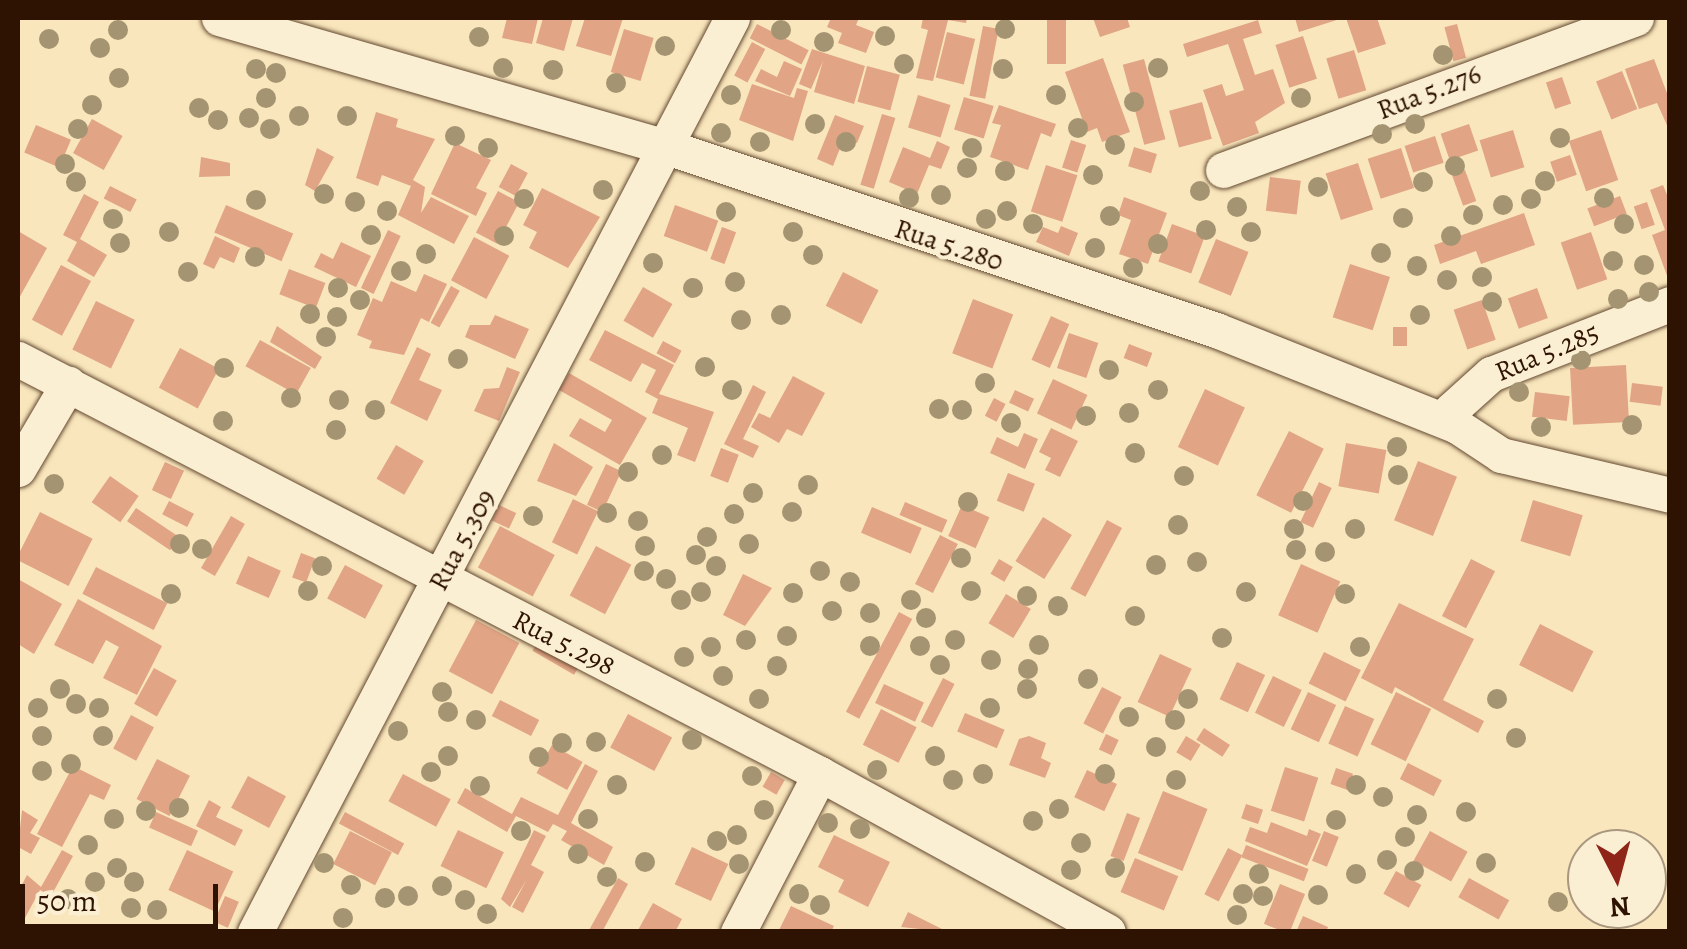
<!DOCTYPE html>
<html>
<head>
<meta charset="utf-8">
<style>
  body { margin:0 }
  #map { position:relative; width:1687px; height:949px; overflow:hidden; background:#f9e6bc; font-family:Alegreya,serif }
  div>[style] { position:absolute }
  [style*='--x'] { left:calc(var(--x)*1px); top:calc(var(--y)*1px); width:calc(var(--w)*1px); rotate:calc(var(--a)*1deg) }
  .building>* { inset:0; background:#e1a485; transform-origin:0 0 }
  .roads { filter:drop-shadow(0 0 2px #624830) drop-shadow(0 0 2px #624830) }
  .minor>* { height:35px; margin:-17.5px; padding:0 17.5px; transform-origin:17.5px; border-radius:17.5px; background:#fbefd3 }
  .trees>* { width:20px; height:20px; margin:-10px; border-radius:50%; background:#a59471 }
  span { translate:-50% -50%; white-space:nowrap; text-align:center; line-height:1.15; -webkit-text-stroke:8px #fbefd3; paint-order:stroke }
  .street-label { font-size:28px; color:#2f1302 }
  .frame { position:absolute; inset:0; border:20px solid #2f1302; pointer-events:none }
  .north { position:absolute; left:1567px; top:829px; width:100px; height:100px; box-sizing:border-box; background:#fbefd3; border:2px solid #a9977f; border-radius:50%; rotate:174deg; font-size:28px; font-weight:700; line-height:40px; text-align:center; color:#2f1302 }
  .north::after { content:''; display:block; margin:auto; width:35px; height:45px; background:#8f2418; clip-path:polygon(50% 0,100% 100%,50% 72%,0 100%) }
  .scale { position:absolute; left:20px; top:884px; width:198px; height:45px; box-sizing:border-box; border:5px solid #2f1302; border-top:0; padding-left:12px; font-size:30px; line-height:35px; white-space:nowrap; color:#2f1302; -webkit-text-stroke:8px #fbefd3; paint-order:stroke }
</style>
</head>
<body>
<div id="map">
  <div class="building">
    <i style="clip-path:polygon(507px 18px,538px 18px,532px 44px,502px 38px)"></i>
    <i style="clip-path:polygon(543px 18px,573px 18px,564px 51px,536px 43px)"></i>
    <i style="clip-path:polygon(585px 18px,623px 18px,611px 56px,576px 46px)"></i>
    <i style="clip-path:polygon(831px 18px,859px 18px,856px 25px,874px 32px,866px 53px,838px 43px,842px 33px,827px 27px)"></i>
    <i style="clip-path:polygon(923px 18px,967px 18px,966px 23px,948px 20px,933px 81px,916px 78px,928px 30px,921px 28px)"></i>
    <i style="left:1047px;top:18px;width:19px;height:46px"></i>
    <i style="clip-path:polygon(1093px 18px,1127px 18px,1130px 27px,1100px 37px)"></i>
    <i style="clip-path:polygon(1295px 18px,1343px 18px,1299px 32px)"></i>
    <i style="clip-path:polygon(1346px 18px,1377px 18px,1386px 44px,1358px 53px)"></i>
    <i style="clip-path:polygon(1258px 20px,1262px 33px,1243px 39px,1255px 75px,1273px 69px,1285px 103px,1255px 122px,1259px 133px,1223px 146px,1203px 90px,1222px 84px,1226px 96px,1244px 90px,1228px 44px,1187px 57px,1183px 44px)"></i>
    <i style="left:757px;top:24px;width:58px;height:16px;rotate:27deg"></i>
    <i style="left:1457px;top:24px;width:35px;height:13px;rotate:75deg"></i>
    <i style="left:983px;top:26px;width:16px;height:71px;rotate:11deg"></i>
    <i style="left:624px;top:29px;width:31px;height:45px;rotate:17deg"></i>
    <i style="left:947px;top:32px;width:29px;height:47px;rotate:14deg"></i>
    <i style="left:1303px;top:36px;width:45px;height:29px;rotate:72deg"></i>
    <i style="left:752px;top:42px;width:15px;height:38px;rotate:28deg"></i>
    <i style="clip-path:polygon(812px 49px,865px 66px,854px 104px,814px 92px,823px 61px,811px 89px,799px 84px)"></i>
    <i style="left:1354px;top:50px;width:42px;height:29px;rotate:73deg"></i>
    <i style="clip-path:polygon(1103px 58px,1130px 132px,1102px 142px,1097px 128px,1087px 132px,1065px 72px)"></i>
    <i style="left:1144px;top:59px;width:83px;height:22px;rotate:75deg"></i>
    <i style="clip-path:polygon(1654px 59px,1670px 101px,1670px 132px,1657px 103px,1639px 109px,1625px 69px)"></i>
    <i style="clip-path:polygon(784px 61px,802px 69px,790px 96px,755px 81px,761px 69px,777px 77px)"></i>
    <i style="left:867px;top:66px;width:34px;height:37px;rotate:15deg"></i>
    <i style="left:1622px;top:71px;width:41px;height:28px;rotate:68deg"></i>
    <i style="left:1562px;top:77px;width:28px;height:17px;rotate:71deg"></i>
    <i style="clip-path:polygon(752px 84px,794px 98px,797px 88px,808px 91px,793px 141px,739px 120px)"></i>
    <i style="left:918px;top:95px;width:34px;height:34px;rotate:17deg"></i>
    <i style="left:964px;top:97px;width:31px;height:34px;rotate:17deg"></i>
    <i style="left:1202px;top:102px;width:38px;height:34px;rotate:75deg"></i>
    <i style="clip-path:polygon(999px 105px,1056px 124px,1051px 137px,1041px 133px,1028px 170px,990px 157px,1001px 125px,992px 123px)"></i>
    <i style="clip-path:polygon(376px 112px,398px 119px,396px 127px,435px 139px,413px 180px,425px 187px,421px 213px,431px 197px,469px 216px,454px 244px,398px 215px,411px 186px,382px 175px,378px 186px,356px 178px)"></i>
    <i style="left:882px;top:114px;width:14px;height:74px;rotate:17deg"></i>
    <i style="clip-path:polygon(835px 115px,864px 126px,857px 143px,844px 138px,833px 166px,817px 159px)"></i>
    <i style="left:92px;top:119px;width:35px;height:39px;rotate:29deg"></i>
    <i style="left:1469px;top:124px;width:28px;height:30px;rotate:71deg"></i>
    <i style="left:36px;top:125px;width:38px;height:30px;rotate:23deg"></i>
    <i style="left:1513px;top:130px;width:39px;height:35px;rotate:73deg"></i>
    <i style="left:1601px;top:130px;width:53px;height:34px;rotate:71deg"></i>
    <i style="left:1435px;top:136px;width:28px;height:32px;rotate:72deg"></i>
    <i style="left:1071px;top:140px;width:16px;height:29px;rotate:18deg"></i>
    <i style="clip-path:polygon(937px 141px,950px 147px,941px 169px,929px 165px,917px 194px,889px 182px,903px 147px,930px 158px)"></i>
    <i style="clip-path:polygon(455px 143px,491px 160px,476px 188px,487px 193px,476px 216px,431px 194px)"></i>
    <i style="left:1134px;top:147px;width:24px;height:20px;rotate:17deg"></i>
    <i style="clip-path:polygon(317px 148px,334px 157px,315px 191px,305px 185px)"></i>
    <i style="left:1401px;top:148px;width:42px;height:35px;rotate:72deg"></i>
    <i style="left:1570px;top:155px;width:21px;height:21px;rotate:71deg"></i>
    <i style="clip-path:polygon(201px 157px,230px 163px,230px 176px,199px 177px)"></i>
    <i style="left:1358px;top:163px;width:49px;height:34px;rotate:72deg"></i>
    <i style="left:511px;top:164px;width:19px;height:26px;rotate:28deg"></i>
    <i style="left:1046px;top:165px;width:33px;height:49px;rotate:18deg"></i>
    <i style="left:1465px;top:170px;width:33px;height:14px;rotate:70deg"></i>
    <i style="left:1270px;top:177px;width:31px;height:34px;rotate:7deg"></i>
    <i style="clip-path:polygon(1663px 185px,1670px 202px,1669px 281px,1652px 235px,1665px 230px,1650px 190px)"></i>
    <i style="left:110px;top:186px;width:30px;height:14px;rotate:27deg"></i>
    <i style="clip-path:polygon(542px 188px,600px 217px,568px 268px,529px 248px,537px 232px,523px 225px)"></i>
    <i style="left:498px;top:191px;width:24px;height:47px;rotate:28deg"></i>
    <i style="clip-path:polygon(84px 194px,99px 202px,80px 239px,107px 255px,94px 277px,67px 261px,77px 242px,63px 235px)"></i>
    <i style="left:1620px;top:196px;width:19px;height:35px;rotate:69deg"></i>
    <i style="clip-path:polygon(1124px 197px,1167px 213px,1148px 264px,1119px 254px,1131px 220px,1118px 215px)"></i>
    <i style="left:1647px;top:202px;width:24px;height:14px;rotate:71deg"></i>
    <i style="left:226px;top:205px;width:73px;height:30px;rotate:23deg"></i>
    <i style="left:675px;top:205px;width:46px;height:33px;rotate:20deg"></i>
    <i style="clip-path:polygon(1524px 213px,1535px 245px,1481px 264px,1476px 251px,1440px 264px,1434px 245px)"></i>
    <i style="left:1172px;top:224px;width:35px;height:40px;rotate:20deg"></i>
    <i style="clip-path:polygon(1061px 226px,1078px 233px,1069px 256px,1036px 242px,1043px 227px,1058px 233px)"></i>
    <i style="left:722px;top:227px;width:15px;height:34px;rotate:20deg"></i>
    <i style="left:388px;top:230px;width:14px;height:64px;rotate:25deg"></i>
    <i style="clip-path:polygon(18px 231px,47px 248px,18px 300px)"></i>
    <i style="left:1591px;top:232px;width:50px;height:32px;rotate:71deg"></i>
    <i style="clip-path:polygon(215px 236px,240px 248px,234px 263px,220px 257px,214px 269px,203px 264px)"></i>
    <i style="left:474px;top:237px;width:40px;height:49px;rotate:28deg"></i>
    <i style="left:1216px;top:239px;width:35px;height:47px;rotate:22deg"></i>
    <i style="clip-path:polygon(341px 242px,371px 256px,356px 287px,314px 267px,321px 253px,333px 259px)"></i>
    <i style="left:1350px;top:264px;width:42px;height:56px;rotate:18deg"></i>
    <i style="left:61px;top:265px;width:34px;height:62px;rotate:28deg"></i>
    <i style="left:289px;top:269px;width:39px;height:27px;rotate:21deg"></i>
    <i style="left:843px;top:272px;width:40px;height:38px;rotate:27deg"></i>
    <i style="clip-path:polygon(424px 274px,447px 284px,429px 322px,421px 318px,404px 355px,369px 348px,372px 341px,357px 335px,373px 298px,382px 302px,391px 281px,416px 292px)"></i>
    <i style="left:451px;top:286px;width:10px;height:42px;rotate:29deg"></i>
    <i style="left:643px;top:287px;width:34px;height:39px;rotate:30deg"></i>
    <i style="left:1537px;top:288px;width:32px;height:31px;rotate:70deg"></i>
    <i style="left:973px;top:299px;width:43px;height:58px;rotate:21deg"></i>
    <i style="left:1482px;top:300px;width:42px;height:30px;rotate:71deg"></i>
    <i style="left:96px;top:301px;width:43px;height:54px;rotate:26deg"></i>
    <i style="clip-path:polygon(495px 315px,529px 329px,515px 359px,465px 337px,470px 325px,490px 325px)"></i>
    <i style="left:1051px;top:316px;width:20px;height:48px;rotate:24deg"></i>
    <i style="clip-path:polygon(277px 326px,322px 357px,315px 369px,270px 342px)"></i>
    <i style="left:1393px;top:327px;width:14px;height:19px"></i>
    <i style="clip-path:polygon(605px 330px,674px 365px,659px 394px,714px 412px,695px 462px,677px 455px,688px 428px,652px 413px,658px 399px,645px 392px,656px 370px,642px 363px,631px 382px,589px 360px)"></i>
    <i style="left:1069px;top:333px;width:31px;height:37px;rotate:19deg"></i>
    <i style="left:260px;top:340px;width:58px;height:30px;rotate:29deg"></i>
    <i style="left:663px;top:341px;width:21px;height:14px;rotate:28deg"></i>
    <i style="left:1129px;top:344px;width:25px;height:15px;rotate:21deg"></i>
    <i style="clip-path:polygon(417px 347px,431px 354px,419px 380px,442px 390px,427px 421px,390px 403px)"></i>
    <i style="left:180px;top:348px;width:44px;height:45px;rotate:28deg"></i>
    <i style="left:1626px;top:365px;width:57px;height:56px;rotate:87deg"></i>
    <i style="clip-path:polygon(507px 367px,520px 372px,499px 421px,474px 411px,484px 389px,499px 388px)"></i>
    <i style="clip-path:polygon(569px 373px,647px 418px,620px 465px,569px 436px,580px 418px,605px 432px,612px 420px,559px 390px)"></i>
    <i style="clip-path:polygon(793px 376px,825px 393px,802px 436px,787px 429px,779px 443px,751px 427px,759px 413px,770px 418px)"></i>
    <i style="left:1053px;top:379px;width:38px;height:38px;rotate:25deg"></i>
    <i style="left:1632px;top:383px;width:31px;height:19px;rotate:7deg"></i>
    <i style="clip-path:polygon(753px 385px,766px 392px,743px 439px,759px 446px,753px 458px,724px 444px)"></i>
    <i style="left:1205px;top:389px;width:44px;height:64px;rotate:25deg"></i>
    <i style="left:1015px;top:390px;width:21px;height:14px;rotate:25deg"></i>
    <i style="left:1535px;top:392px;width:35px;height:25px;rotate:7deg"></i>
    <i style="left:994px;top:398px;width:13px;height:20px;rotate:27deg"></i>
    <i style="clip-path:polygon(1051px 428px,1078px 441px,1060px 477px,1045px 470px,1051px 458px,1039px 452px)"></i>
    <i style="left:1289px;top:431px;width:39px;height:72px;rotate:27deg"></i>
    <i style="clip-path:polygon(1024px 433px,1038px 439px,1025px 469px,990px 453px,997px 437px,1018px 447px)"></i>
    <i style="clip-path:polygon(554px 443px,593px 467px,576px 496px,537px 481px)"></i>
    <i style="left:1346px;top:443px;width:41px;height:44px;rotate:10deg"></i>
    <i style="left:396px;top:445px;width:32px;height:39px;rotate:30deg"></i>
    <i style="left:721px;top:448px;width:19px;height:30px;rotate:21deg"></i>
    <i style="left:1418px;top:461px;width:42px;height:64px;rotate:22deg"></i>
    <i style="left:165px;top:462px;width:21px;height:31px;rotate:25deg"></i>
    <i style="left:606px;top:464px;width:17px;height:45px;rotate:25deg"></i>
    <i style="left:1008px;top:473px;width:29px;height:30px;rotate:22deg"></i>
    <i style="left:110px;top:476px;width:35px;height:32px;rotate:35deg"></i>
    <i style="left:1319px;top:482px;width:14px;height:44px;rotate:25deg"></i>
    <i style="left:573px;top:499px;width:28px;height:48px;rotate:26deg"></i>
    <i style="left:1533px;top:500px;width:52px;height:43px;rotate:17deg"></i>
    <i style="left:169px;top:501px;width:28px;height:15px;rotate:27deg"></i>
    <i style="left:905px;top:502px;width:46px;height:14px;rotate:23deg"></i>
    <i style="left:499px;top:505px;width:19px;height:17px;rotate:25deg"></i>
    <i style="left:962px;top:505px;width:30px;height:34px;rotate:24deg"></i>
    <i style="left:872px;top:507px;width:54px;height:28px;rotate:23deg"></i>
    <i style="left:136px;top:508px;width:52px;height:16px;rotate:34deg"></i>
    <i style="left:40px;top:512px;width:59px;height:53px;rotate:27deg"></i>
    <i style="left:231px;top:516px;width:16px;height:60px;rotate:30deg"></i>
    <i style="left:1043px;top:517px;width:34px;height:52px;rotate:32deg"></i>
    <i style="left:1107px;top:520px;width:17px;height:78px;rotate:28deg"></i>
    <i style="left:500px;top:526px;width:62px;height:47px;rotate:28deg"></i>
    <i style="left:940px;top:535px;width:20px;height:55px;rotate:27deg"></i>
    <i style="left:596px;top:546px;width:40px;height:56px;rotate:28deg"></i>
    <i style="left:301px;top:553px;width:15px;height:26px;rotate:20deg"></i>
    <i style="left:248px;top:556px;width:36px;height:30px;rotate:24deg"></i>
    <i style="left:999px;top:559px;width:16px;height:17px;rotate:30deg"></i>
    <i style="left:1471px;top:559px;width:27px;height:64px;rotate:27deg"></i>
    <i style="left:1301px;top:564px;width:43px;height:56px;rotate:24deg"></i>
    <i style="left:345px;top:565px;width:43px;height:38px;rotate:28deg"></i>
    <i style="left:96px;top:567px;width:80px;height:30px;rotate:27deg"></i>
    <i style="clip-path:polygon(743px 574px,772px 588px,745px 626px,723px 615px)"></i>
    <i style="clip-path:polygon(18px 579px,62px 604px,34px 654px,18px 644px)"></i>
    <i style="left:1006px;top:594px;width:29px;height:34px;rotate:31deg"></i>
    <i style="clip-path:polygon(78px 599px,162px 646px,137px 695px,103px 678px,119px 647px,106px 640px,93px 664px,54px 645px)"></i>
    <i style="clip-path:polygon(1399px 603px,1474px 639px,1443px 700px,1484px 721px,1478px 733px,1395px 687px,1392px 694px,1361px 678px)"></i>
    <i style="left:899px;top:612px;width:15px;height:113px;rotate:28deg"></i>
    <i style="left:476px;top:620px;width:49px;height:58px;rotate:28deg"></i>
    <i style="left:1540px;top:624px;width:60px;height:46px;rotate:27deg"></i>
    <i style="left:541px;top:636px;width:48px;height:17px;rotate:30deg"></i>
    <i style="left:1324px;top:652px;width:41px;height:35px;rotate:26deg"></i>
    <i style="left:1160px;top:654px;width:35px;height:53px;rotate:25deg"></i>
    <i style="left:1237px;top:662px;width:31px;height:41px;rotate:25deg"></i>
    <i style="left:154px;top:668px;width:26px;height:41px;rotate:29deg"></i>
    <i style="left:1273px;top:676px;width:32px;height:41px;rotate:26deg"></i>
    <i style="left:943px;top:678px;width:13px;height:49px;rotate:27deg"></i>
    <i style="left:884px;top:684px;width:44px;height:21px;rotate:25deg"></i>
    <i style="left:1102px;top:687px;width:22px;height:41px;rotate:27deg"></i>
    <i style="left:1308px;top:692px;width:31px;height:41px;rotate:25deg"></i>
    <i style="left:1396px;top:692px;width:39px;height:58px;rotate:26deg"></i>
    <i style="left:500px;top:700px;width:44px;height:18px;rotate:27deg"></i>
    <i style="left:1345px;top:706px;width:32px;height:41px;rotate:24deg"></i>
    <i style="left:881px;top:709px;width:40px;height:40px;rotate:27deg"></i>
    <i style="left:965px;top:713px;width:43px;height:20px;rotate:23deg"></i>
    <i style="left:628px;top:714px;width:50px;height:38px;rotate:28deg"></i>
    <i style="left:131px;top:715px;width:26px;height:38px;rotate:28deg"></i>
    <i style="left:1204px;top:728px;width:31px;height:14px;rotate:33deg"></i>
    <i style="left:1106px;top:734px;width:14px;height:17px;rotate:25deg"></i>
    <i style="clip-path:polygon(1029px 736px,1046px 743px,1041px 758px,1051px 763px,1045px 778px,1009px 765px,1019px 739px)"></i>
    <i style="left:1186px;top:736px;width:17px;height:19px;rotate:31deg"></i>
    <i style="left:552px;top:745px;width:35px;height:32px;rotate:29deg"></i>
    <i style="left:157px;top:759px;width:37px;height:45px;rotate:27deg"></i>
    <i style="left:1408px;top:763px;width:38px;height:18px;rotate:27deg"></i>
    <i style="clip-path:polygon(585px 764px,598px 771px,571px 823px,613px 847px,604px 865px,561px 840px,567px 831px,553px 824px,548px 832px,516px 816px,507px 832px,457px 803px,465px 788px,512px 814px,521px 797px,558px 815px)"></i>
    <i style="clip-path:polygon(73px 766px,111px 785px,104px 800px,90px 794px,62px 847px,37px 834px)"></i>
    <i style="left:1285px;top:767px;width:35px;height:46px;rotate:18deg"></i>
    <i style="left:1336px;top:768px;width:18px;height:17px;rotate:19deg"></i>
    <i style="left:1087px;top:770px;width:33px;height:30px;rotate:25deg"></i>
    <i style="left:771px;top:772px;width:16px;height:17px;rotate:30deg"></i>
    <i style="left:403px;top:774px;width:54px;height:31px;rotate:28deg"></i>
    <i style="left:248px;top:776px;width:43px;height:36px;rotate:28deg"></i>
    <i style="left:1163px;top:791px;width:48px;height:67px;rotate:22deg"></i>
    <i style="clip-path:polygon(209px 800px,221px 807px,216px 817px,243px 830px,235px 846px,196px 826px)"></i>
    <i style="left:1246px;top:804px;width:18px;height:15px;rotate:19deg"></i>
    <i style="clip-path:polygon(22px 810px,38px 820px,30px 833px,40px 838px,31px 854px,18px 847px)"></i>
    <i style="left:156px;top:812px;width:46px;height:17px;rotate:24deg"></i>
    <i style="left:345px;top:812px;width:67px;height:13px;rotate:28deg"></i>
    <i style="left:1127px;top:813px;width:14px;height:46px;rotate:21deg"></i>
    <i style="clip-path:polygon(1271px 822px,1307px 836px,1309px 829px,1321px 834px,1307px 866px,1245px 841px,1250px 827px,1267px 833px)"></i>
    <i style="left:458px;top:830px;width:51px;height:40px;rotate:26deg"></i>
    <i style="clip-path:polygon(534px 830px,546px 836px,531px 865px,544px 872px,523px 913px,512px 907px,527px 879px,510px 907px,501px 899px)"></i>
    <i style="left:350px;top:831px;width:47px;height:37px;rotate:27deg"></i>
    <i style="left:1324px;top:831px;width:16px;height:32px;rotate:22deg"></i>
    <i style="left:1430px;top:831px;width:43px;height:34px;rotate:29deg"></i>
    <i style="clip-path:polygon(834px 835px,890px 862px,868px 907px,838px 892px,844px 880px,818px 867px)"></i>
    <i style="left:1246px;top:845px;width:67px;height:13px;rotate:21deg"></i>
    <i style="left:692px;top:847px;width:40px;height:41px;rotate:25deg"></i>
    <i style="left:1228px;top:848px;width:16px;height:52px;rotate:27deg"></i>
    <i style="clip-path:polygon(62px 850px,73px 856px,51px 896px,40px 890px,18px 931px,18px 892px,27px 875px,41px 887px)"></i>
    <i style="left:187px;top:850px;width:51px;height:44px;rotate:25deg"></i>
    <i style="left:1135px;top:858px;width:47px;height:37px;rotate:23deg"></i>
    <i style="left:1396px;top:871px;width:29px;height:26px;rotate:29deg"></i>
    <i style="clip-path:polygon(618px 878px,628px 884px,602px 932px,588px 932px)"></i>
    <i style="left:1469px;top:878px;width:46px;height:22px;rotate:29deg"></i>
    <i style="left:1280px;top:884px;width:27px;height:43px;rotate:22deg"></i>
    <i style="left:225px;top:896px;width:15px;height:28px;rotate:23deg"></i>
    <i style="clip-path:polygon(653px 903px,682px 919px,675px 932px,637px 932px)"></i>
    <i style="clip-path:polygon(791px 906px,834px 926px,831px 932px,778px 932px)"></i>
    <i style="clip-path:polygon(908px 912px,948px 932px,901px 927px)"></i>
    <i style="clip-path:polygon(1303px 916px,1328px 927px,1326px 932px,1296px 932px)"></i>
  </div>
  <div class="roads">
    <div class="minor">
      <i style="--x:219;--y:18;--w:466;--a:16.1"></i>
      <i style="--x:667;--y:147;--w:579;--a:18.43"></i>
      <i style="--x:1216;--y:330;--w:259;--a:21.7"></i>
      <i style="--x:1457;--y:426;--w:53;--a:33.4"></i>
      <i style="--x:1501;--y:455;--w:174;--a:13.3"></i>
      <i style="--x:1223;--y:170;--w:440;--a:-20.2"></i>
      <i style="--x:18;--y:359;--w:903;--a:27.36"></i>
      <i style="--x:820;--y:774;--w:328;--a:28.7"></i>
      <i style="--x:1457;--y:426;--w:17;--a:-111"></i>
      <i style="--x:1451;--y:410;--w:54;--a:-42"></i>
      <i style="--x:1491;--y:374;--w:192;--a:-21.4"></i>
      <i style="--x:18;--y:469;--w:99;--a:-59.5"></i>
      <i style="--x:255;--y:932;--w:1031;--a:-62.44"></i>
      <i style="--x:738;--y:932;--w:178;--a:-62.6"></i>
    </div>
  </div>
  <div class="trees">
    <i style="left:1005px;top:29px"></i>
    <i style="left:118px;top:30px"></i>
    <i style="left:781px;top:30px"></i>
    <i style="left:885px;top:36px"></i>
    <i style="left:479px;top:37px"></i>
    <i style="left:49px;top:39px"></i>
    <i style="left:824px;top:42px"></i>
    <i style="left:665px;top:46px"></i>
    <i style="left:100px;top:48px"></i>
    <i style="left:1443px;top:55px"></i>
    <i style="left:904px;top:64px"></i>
    <i style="left:503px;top:68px"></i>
    <i style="left:1158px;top:68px"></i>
    <i style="left:256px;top:69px"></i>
    <i style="left:1003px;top:69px"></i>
    <i style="left:553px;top:70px"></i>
    <i style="left:276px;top:73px"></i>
    <i style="left:119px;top:78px"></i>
    <i style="left:616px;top:83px"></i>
    <i style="left:731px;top:95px"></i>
    <i style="left:1056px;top:95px"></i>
    <i style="left:266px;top:98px"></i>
    <i style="left:1301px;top:98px"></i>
    <i style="left:1134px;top:102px"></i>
    <i style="left:92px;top:105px"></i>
    <i style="left:199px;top:108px"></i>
    <i style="left:299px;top:116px"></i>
    <i style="left:347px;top:116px"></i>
    <i style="left:249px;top:118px"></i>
    <i style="left:218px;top:120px"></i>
    <i style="left:815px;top:124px"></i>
    <i style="left:1415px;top:124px"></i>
    <i style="left:1078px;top:128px"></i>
    <i style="left:78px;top:129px"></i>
    <i style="left:270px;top:129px"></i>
    <i style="left:721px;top:133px"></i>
    <i style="left:1382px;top:134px"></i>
    <i style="left:455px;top:136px"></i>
    <i style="left:1560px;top:138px"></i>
    <i style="left:760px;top:142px"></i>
    <i style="left:846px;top:142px"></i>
    <i style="left:1115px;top:145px"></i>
    <i style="left:488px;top:148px"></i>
    <i style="left:972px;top:148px"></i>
    <i style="left:65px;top:164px"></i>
    <i style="left:1455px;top:166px"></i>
    <i style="left:967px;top:168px"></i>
    <i style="left:1005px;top:171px"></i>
    <i style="left:1093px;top:175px"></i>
    <i style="left:1545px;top:181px"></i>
    <i style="left:76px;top:182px"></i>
    <i style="left:1423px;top:182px"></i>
    <i style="left:1318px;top:187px"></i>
    <i style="left:603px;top:190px"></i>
    <i style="left:1200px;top:191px"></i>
    <i style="left:324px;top:194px"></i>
    <i style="left:941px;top:195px"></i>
    <i style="left:909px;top:198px"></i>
    <i style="left:1604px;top:198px"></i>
    <i style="left:524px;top:199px"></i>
    <i style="left:1531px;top:199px"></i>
    <i style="left:256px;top:200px"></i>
    <i style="left:355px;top:202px"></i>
    <i style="left:1503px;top:205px"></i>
    <i style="left:1237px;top:207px"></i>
    <i style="left:387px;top:211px"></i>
    <i style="left:1007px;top:211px"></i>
    <i style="left:726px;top:212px"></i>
    <i style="left:1473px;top:215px"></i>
    <i style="left:1110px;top:216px"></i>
    <i style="left:1403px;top:218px"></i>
    <i style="left:113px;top:219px"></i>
    <i style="left:986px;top:219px"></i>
    <i style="left:1033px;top:224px"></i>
    <i style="left:1624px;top:224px"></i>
    <i style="left:1206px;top:230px"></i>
    <i style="left:169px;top:232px"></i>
    <i style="left:793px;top:232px"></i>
    <i style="left:1251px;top:232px"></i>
    <i style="left:371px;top:235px"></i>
    <i style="left:504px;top:236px"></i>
    <i style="left:1451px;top:236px"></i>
    <i style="left:120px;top:243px"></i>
    <i style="left:1158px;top:244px"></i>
    <i style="left:1095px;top:248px"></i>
    <i style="left:1381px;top:253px"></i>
    <i style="left:426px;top:254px"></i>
    <i style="left:813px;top:255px"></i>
    <i style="left:255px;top:257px"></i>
    <i style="left:1613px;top:261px"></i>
    <i style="left:653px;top:263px"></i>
    <i style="left:1644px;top:265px"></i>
    <i style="left:1417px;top:266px"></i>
    <i style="left:1133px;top:268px"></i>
    <i style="left:401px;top:271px"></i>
    <i style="left:188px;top:272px"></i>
    <i style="left:1482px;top:277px"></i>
    <i style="left:1447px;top:280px"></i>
    <i style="left:735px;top:282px"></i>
    <i style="left:338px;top:288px"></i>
    <i style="left:693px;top:288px"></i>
    <i style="left:1649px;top:292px"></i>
    <i style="left:1618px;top:299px"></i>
    <i style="left:360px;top:300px"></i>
    <i style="left:1492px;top:302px"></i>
    <i style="left:310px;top:314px"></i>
    <i style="left:781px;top:315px"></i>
    <i style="left:1420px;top:315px"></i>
    <i style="left:337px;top:317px"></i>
    <i style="left:741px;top:320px"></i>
    <i style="left:326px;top:337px"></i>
    <i style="left:458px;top:359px"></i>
    <i style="left:1581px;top:360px"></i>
    <i style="left:705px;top:367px"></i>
    <i style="left:224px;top:368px"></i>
    <i style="left:1109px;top:370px"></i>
    <i style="left:985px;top:383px"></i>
    <i style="left:732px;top:390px"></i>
    <i style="left:1158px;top:390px"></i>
    <i style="left:1519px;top:392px"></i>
    <i style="left:291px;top:398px"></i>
    <i style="left:339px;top:400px"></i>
    <i style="left:939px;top:409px"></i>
    <i style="left:375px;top:410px"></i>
    <i style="left:962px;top:410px"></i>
    <i style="left:1129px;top:413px"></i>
    <i style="left:1086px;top:416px"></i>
    <i style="left:223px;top:421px"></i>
    <i style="left:1011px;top:423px"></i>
    <i style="left:1632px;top:425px"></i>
    <i style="left:1541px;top:427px"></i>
    <i style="left:336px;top:430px"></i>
    <i style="left:1397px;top:447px"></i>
    <i style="left:1135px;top:453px"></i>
    <i style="left:662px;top:455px"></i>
    <i style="left:628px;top:472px"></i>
    <i style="left:1398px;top:475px"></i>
    <i style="left:1184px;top:476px"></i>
    <i style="left:54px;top:484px"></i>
    <i style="left:808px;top:485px"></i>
    <i style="left:753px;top:493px"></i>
    <i style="left:1303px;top:501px"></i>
    <i style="left:968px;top:502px"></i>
    <i style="left:792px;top:512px"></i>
    <i style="left:607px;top:513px"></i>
    <i style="left:734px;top:514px"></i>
    <i style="left:533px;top:516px"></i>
    <i style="left:638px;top:521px"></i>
    <i style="left:1178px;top:525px"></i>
    <i style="left:1294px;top:529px"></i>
    <i style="left:1355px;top:529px"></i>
    <i style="left:707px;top:537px"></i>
    <i style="left:180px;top:544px"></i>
    <i style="left:749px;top:544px"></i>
    <i style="left:645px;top:546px"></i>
    <i style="left:202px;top:549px"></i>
    <i style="left:1296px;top:550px"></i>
    <i style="left:1325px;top:552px"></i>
    <i style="left:696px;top:555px"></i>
    <i style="left:961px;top:558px"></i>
    <i style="left:1197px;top:562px"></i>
    <i style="left:1156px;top:565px"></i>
    <i style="left:322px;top:566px"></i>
    <i style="left:716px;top:566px"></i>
    <i style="left:644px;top:571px"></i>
    <i style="left:820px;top:571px"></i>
    <i style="left:666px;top:579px"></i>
    <i style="left:850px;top:582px"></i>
    <i style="left:308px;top:591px"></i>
    <i style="left:971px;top:591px"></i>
    <i style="left:701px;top:592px"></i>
    <i style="left:1246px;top:592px"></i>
    <i style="left:793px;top:593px"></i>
    <i style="left:171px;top:594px"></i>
    <i style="left:1345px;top:594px"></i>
    <i style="left:1027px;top:596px"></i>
    <i style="left:681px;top:600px"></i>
    <i style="left:911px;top:600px"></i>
    <i style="left:1058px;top:606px"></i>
    <i style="left:832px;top:611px"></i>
    <i style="left:870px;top:613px"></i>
    <i style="left:1135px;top:616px"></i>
    <i style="left:926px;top:618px"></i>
    <i style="left:787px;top:636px"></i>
    <i style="left:1222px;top:638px"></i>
    <i style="left:746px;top:640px"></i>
    <i style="left:955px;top:640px"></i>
    <i style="left:1039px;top:645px"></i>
    <i style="left:870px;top:646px"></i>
    <i style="left:920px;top:646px"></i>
    <i style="left:711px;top:647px"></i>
    <i style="left:1360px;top:647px"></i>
    <i style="left:684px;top:657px"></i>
    <i style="left:991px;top:660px"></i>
    <i style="left:940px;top:665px"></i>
    <i style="left:777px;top:666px"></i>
    <i style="left:1028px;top:669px"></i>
    <i style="left:723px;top:676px"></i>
    <i style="left:1088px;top:679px"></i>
    <i style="left:60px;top:689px"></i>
    <i style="left:1027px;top:689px"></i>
    <i style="left:442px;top:692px"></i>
    <i style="left:759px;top:699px"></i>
    <i style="left:1188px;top:699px"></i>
    <i style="left:1497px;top:699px"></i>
    <i style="left:76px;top:704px"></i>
    <i style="left:38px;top:708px"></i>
    <i style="left:99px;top:708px"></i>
    <i style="left:990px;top:708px"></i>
    <i style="left:448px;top:712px"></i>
    <i style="left:1129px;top:717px"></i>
    <i style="left:476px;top:720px"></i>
    <i style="left:1175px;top:720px"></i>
    <i style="left:398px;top:731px"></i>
    <i style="left:42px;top:736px"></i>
    <i style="left:103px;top:736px"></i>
    <i style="left:1516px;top:738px"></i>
    <i style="left:692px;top:740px"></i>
    <i style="left:596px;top:742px"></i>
    <i style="left:562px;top:743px"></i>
    <i style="left:1156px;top:747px"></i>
    <i style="left:448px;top:756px"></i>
    <i style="left:935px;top:756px"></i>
    <i style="left:539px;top:757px"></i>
    <i style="left:71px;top:764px"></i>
    <i style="left:877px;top:770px"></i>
    <i style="left:42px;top:771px"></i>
    <i style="left:431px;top:772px"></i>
    <i style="left:983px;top:774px"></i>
    <i style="left:1105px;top:774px"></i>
    <i style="left:752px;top:776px"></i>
    <i style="left:953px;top:780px"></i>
    <i style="left:1176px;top:780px"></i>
    <i style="left:617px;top:785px"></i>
    <i style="left:1356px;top:785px"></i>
    <i style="left:480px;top:786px"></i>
    <i style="left:1383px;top:797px"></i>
    <i style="left:179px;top:808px"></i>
    <i style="left:1059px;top:809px"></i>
    <i style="left:764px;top:810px"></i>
    <i style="left:146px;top:811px"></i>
    <i style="left:1466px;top:812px"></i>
    <i style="left:1417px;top:815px"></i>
    <i style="left:114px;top:819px"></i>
    <i style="left:588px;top:819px"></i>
    <i style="left:1336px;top:820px"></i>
    <i style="left:1033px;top:821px"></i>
    <i style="left:828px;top:823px"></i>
    <i style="left:860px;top:829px"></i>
    <i style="left:521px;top:831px"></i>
    <i style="left:737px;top:835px"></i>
    <i style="left:1405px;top:837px"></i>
    <i style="left:717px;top:841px"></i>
    <i style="left:1081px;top:843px"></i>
    <i style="left:88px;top:845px"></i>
    <i style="left:578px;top:854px"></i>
    <i style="left:1387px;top:860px"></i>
    <i style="left:645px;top:862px"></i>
    <i style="left:324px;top:863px"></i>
    <i style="left:1486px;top:863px"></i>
    <i style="left:739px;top:864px"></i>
    <i style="left:117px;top:868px"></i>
    <i style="left:1115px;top:868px"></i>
    <i style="left:1071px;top:870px"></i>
    <i style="left:1414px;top:871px"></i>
    <i style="left:1259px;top:874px"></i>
    <i style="left:1356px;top:874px"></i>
    <i style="left:607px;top:877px"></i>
    <i style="left:95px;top:882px"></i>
    <i style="left:134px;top:882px"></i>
    <i style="left:351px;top:885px"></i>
    <i style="left:442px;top:886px"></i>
    <i style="left:799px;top:894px"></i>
    <i style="left:1243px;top:894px"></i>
    <i style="left:1318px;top:895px"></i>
    <i style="left:408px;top:896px"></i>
    <i style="left:1263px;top:896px"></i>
    <i style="left:385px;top:898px"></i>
    <i style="left:68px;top:899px"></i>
    <i style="left:465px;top:900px"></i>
    <i style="left:1558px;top:902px"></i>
    <i style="left:820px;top:905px"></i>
    <i style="left:131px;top:908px"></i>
    <i style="left:157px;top:910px"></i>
    <i style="left:487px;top:914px"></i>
    <i style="left:1237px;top:915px"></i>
    <i style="left:343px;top:918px"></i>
  </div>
  <div class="street-label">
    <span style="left:1429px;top:92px;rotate:-21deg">Rua 5.276</span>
    <span style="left:949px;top:245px;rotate:18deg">Rua 5.280</span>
    <span style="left:1547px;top:352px;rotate:-23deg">Rua 5.285</span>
    <span style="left:462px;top:540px;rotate:-62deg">Rua 5.309</span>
    <span style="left:564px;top:643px;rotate:27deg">Rua 5.298</span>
  </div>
  <div class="frame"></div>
  <div class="north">N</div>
  <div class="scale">50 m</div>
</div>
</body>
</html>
